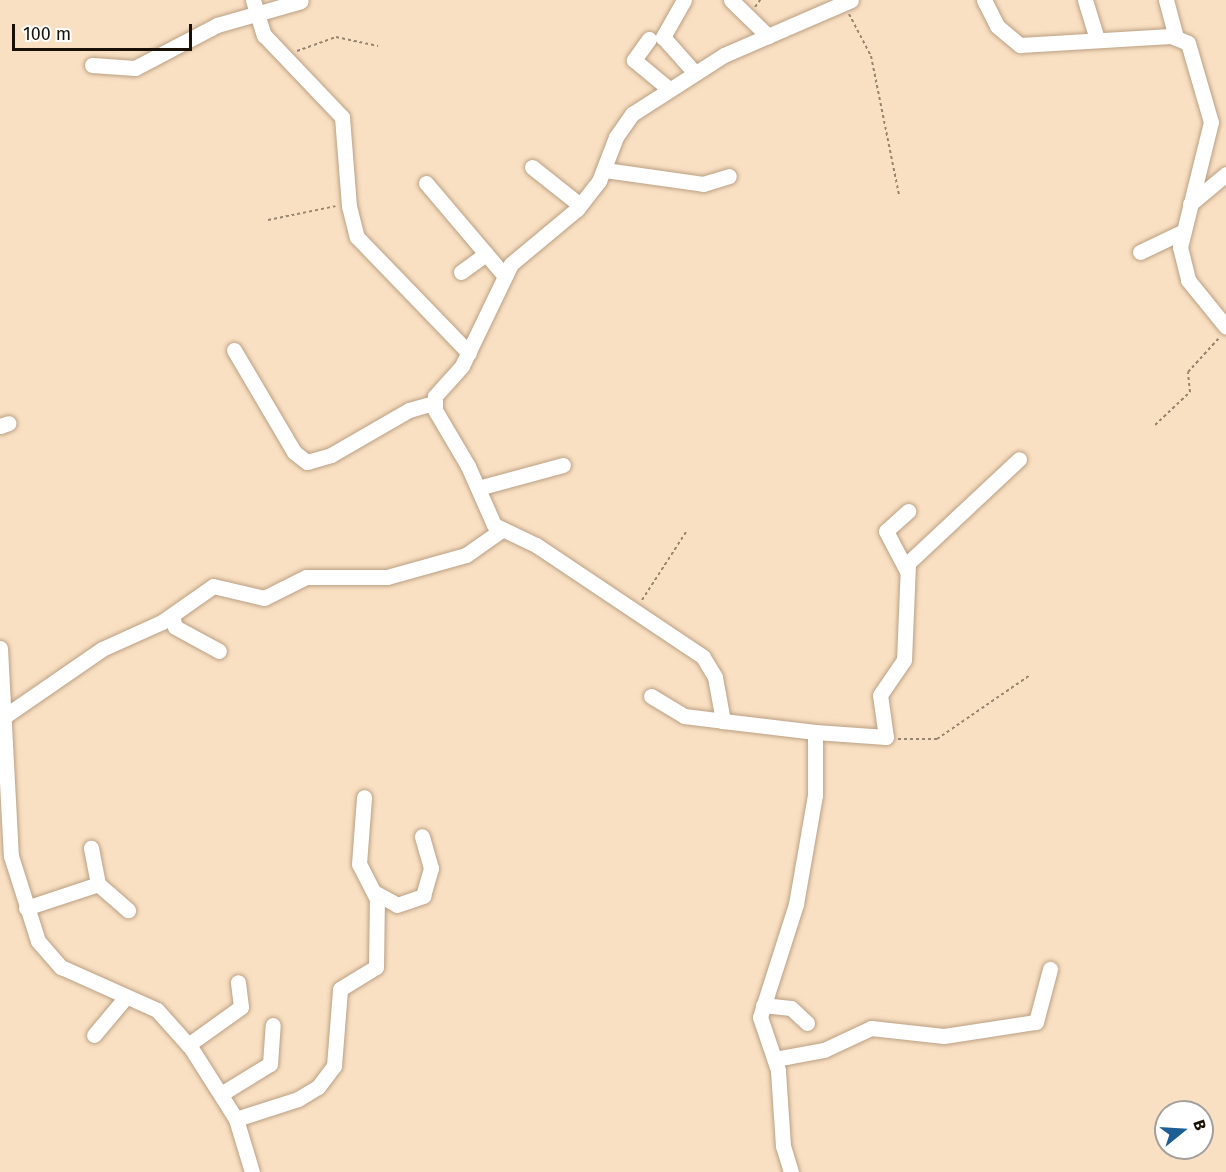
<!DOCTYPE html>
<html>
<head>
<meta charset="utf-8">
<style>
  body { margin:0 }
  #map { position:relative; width:1226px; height:1172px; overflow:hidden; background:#fae0c2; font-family:"Fira Sans",sans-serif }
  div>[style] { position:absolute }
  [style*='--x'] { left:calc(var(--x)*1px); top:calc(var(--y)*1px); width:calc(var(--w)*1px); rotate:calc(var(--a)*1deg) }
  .path>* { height:2px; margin-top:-1px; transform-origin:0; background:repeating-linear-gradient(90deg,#97846f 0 3px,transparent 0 6px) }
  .roads { filter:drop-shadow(0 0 2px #baa084) drop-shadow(0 0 2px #baa084) }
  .minor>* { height:15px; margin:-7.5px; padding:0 7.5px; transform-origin:7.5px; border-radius:7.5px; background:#fff }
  span { translate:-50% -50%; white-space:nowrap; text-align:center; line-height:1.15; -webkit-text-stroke:5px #fff; paint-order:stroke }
  .north { position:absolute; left:1154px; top:1100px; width:60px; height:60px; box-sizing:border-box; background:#fff; border:2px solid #a3a09b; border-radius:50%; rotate:72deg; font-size:16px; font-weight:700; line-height:24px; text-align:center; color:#1a1106 }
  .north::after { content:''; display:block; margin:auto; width:21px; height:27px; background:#1d5f94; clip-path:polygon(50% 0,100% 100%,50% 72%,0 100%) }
  .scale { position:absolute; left:12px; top:24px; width:180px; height:27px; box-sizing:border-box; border:3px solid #1a1106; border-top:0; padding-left:8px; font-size:18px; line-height:21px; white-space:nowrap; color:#1a1106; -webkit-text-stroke:4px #fff; paint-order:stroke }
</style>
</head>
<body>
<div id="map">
  <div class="path">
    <i style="--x:755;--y:7;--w:9;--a:-54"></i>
    <i style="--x:849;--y:14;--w:47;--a:62.4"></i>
    <i style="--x:871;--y:56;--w:142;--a:78.6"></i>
    <i style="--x:297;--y:51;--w:41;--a:-19.7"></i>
    <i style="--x:336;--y:37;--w:43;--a:12.1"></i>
    <i style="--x:268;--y:220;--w:69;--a:-11.6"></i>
    <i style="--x:1155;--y:425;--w:48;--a:-43.3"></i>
    <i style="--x:1190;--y:392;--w:20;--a:-96"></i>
    <i style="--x:1188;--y:372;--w:47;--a:-47.6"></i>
    <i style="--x:642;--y:600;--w:81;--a:-57.1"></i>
    <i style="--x:898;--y:739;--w:39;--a:0"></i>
    <i style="--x:937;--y:739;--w:113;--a:-34.5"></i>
  </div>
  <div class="roads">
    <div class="minor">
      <i style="--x:253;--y:0;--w:37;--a:73"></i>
      <i style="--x:264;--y:35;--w:113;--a:46.4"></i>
      <i style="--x:342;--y:117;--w:89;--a:85.5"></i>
      <i style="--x:349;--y:206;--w:32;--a:76"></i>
      <i style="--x:357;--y:237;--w:161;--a:46"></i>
      <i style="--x:684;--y:0;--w:43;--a:119.6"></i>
      <i style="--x:663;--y:37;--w:48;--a:48.4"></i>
      <i style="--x:731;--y:0;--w:52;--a:44.2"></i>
      <i style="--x:851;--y:0;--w:138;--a:156.6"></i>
      <i style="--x:724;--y:55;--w:109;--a:147.3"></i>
      <i style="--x:632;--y:114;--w:28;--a:125"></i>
      <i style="--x:616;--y:137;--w:47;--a:111.1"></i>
      <i style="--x:599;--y:181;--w:36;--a:128"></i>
      <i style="--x:577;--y:209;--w:86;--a:140.2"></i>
      <i style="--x:511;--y:264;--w:113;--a:115.7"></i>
      <i style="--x:462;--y:366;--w:40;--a:132"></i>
      <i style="--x:435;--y:396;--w:14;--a:90"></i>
      <i style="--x:435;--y:410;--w:65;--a:59.5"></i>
      <i style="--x:468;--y:466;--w:64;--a:66.2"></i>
      <i style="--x:494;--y:525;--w:47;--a:25.5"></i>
      <i style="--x:536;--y:545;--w:201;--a:33.8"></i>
      <i style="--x:703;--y:657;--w:23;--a:59"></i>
      <i style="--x:715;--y:677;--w:45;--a:79.7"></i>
      <i style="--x:723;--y:721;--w:93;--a:6.8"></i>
      <i style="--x:815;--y:732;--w:71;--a:4"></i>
      <i style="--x:886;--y:737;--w:42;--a:-98.1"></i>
      <i style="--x:880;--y:695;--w:42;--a:-55.6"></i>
      <i style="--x:904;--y:660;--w:97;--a:-87.6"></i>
      <i style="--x:908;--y:563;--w:152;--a:-43.1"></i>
      <i style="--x:984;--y:0;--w:29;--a:63"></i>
      <i style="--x:997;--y:26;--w:30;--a:40"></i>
      <i style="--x:1020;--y:45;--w:151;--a:-3.4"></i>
      <i style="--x:1171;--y:36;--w:18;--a:22"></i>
      <i style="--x:1188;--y:43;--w:82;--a:73.8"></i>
      <i style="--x:1211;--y:122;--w:129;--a:103.9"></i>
      <i style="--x:1180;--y:247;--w:34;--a:76"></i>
      <i style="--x:1188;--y:280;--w:60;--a:51"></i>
      <i style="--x:1085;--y:0;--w:41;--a:72.9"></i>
      <i style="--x:1166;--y:0;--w:38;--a:75"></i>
      <i style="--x:649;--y:39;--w:26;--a:126"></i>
      <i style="--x:634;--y:60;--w:45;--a:39.6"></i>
      <i style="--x:92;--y:65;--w:43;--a:4"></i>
      <i style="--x:135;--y:68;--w:93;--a:-27.7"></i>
      <i style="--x:217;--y:25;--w:87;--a:-15.9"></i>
      <i style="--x:532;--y:167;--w:61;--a:38.4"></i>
      <i style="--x:605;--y:170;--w:99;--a:8.1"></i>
      <i style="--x:703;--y:184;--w:27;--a:-17"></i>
      <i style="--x:426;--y:183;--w:122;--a:49.7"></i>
      <i style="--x:1190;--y:204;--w:47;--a:-39.8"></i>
      <i style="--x:1140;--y:252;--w:47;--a:-25.5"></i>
      <i style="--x:461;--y:272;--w:31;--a:-36"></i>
      <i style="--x:234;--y:350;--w:118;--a:59.5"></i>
      <i style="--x:294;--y:452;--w:16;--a:38"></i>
      <i style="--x:307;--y:462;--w:25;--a:-16"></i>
      <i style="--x:331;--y:455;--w:90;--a:-30"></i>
      <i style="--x:409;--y:410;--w:25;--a:-16"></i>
      <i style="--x:0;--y:426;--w:9;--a:-18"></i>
      <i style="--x:478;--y:488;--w:88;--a:-15.1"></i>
      <i style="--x:907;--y:571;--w:45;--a:-117.7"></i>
      <i style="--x:886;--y:531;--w:30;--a:-42"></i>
      <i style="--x:172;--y:616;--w:11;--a:75"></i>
      <i style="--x:175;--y:627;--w:50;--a:28.6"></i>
      <i style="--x:0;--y:648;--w:208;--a:87"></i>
      <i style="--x:11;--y:856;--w:89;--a:72.4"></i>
      <i style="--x:38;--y:941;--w:35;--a:49"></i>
      <i style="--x:61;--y:967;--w:105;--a:24.1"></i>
      <i style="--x:157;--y:1010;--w:51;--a:48.2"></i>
      <i style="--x:191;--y:1048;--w:84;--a:57.6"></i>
      <i style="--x:236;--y:1119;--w:55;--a:73.2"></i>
      <i style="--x:651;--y:696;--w:39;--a:31"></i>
      <i style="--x:684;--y:716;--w:39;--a:7"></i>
      <i style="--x:5;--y:716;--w:118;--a:-34.6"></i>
      <i style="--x:102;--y:649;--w:66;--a:-24.2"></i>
      <i style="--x:162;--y:622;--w:62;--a:-35.2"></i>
      <i style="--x:213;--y:586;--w:52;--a:13.2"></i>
      <i style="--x:264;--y:598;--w:47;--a:-26.6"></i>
      <i style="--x:306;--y:577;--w:81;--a:0"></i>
      <i style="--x:387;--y:577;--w:82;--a:-15.6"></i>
      <i style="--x:466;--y:555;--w:42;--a:-35.2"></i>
      <i style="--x:98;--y:884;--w:40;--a:41"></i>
      <i style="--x:374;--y:892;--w:26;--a:29"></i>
      <i style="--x:397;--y:905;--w:28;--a:-19"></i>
      <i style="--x:423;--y:896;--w:29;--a:-74"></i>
      <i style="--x:431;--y:868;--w:33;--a:-106"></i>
      <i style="--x:26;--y:908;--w:76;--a:-18.4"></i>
      <i style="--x:98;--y:884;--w:37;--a:-101"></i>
      <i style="--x:763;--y:1005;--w:28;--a:6"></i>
      <i style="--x:791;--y:1008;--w:22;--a:43"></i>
      <i style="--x:94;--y:1035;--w:48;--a:-50"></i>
      <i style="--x:188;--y:1045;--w:65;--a:-35.6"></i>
      <i style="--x:241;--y:1007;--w:25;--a:-97"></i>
      <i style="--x:775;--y:1059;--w:50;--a:-10.4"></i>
      <i style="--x:824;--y:1050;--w:52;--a:-25.1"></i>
      <i style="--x:871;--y:1028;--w:73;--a:6.3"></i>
      <i style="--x:944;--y:1036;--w:93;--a:-8.7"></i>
      <i style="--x:1036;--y:1022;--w:55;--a:-75.2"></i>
      <i style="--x:221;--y:1094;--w:57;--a:-31.5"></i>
      <i style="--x:270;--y:1064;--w:39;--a:-86"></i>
      <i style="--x:236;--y:1119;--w:65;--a:-17.9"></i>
      <i style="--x:298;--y:1099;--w:23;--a:-31"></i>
      <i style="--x:318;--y:1087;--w:26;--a:-53"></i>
      <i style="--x:334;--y:1066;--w:77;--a:-85.5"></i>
      <i style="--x:340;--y:989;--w:42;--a:-31.4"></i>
      <i style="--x:376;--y:967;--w:68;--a:-89.2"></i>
      <i style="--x:377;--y:899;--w:39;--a:-117"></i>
      <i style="--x:359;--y:864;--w:67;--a:-85.7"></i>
      <i style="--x:791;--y:1172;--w:27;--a:-107"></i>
      <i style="--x:783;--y:1146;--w:76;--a:-93.8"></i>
      <i style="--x:778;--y:1070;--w:56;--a:-108.8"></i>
      <i style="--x:760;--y:1017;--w:119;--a:-72.3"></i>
      <i style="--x:796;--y:904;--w:111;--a:-80.1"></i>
      <i style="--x:815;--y:795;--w:63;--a:-90"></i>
    </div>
  </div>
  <div class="north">B</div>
  <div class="scale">100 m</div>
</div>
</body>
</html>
